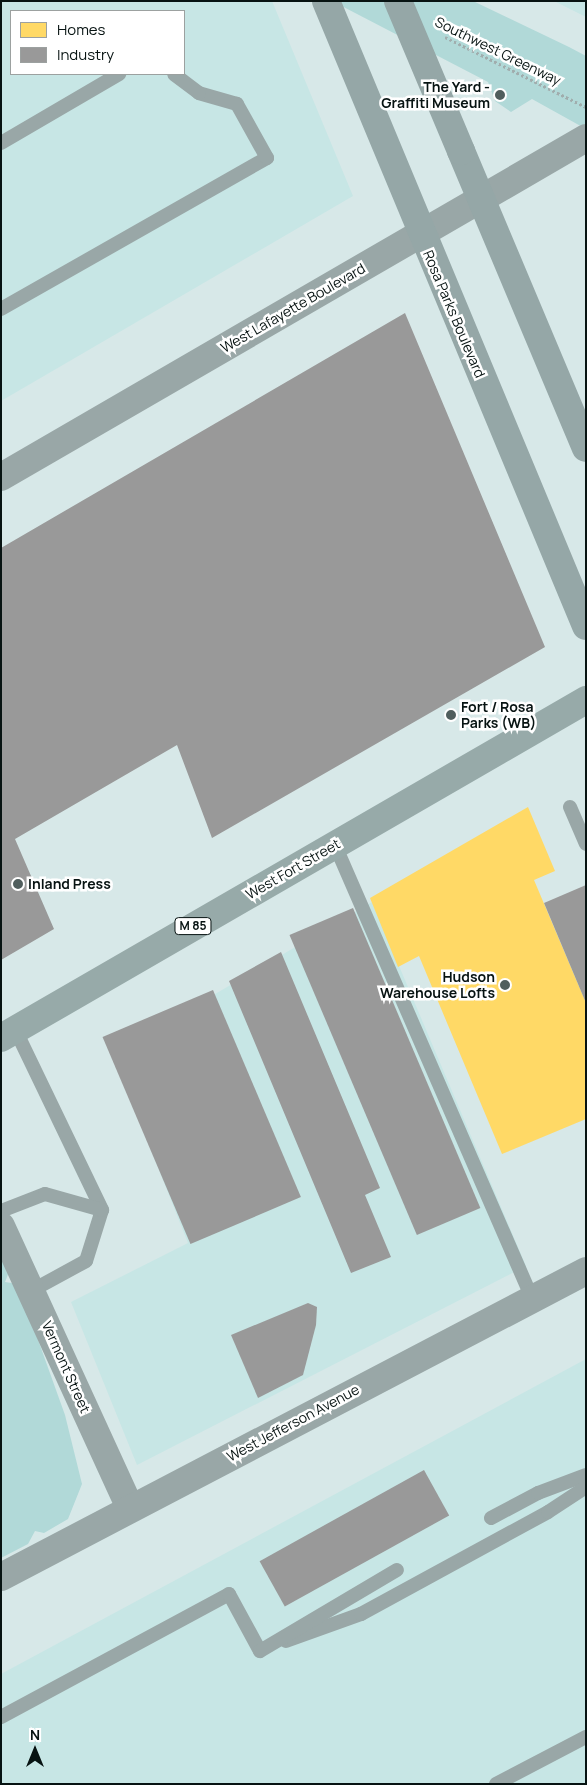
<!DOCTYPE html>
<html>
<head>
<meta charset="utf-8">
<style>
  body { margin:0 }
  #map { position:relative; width:587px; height:1785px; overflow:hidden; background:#d7e8e8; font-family:Manrope,sans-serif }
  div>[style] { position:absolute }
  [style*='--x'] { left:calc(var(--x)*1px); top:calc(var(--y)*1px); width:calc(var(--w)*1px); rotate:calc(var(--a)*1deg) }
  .built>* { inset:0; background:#c7e6e5 }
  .green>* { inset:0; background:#b1d9d8 }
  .homes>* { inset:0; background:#ffd966 }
  .industry>* { inset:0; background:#999; transform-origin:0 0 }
  .path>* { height:3px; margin-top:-1.5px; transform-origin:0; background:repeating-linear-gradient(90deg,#a0adad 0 2.5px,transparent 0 5px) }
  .lane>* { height:14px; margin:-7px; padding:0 7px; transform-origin:7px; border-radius:7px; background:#99a7a7 }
  .street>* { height:28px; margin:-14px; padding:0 14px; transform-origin:14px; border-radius:14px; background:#99a7a7 }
  .secondary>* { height:28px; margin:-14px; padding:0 14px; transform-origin:14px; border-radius:14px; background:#95a7a7 }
  .primary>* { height:28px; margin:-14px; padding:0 14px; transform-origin:14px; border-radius:14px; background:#97aaa9 }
  .secondary-bridge>* { height:28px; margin:-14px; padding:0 14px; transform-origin:14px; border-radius:14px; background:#95a7a7 }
  .dots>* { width:14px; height:14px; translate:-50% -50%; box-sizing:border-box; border:2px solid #fff; border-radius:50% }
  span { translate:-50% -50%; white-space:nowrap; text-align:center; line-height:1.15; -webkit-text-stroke:5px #fff; paint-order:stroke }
  .shield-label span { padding:1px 4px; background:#fff; border:1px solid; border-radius:4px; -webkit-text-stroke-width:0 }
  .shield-label { font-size:12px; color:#071312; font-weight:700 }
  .street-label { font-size:14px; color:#071312 }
  .poi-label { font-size:14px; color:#071312; font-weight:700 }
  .right { translate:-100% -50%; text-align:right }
  .left { translate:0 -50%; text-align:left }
  .frame { position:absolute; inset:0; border:2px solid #071312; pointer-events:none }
  .legend { position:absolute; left:10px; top:10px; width:175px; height:65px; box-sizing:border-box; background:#fff; border:1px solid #9ca1a0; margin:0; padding:6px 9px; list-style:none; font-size:15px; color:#071312 }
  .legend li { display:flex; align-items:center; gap:10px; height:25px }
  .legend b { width:25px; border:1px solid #9ca1a0 }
  .north { position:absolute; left:10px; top:1725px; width:50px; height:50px; -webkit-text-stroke:4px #fff; paint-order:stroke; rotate:0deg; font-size:14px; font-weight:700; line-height:20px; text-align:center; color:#071312 }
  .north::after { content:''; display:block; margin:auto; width:18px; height:22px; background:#071312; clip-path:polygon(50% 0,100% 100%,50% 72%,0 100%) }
</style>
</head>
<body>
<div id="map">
  <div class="built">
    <i style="clip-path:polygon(evenodd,1px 1px,272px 1px,353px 196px,1px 401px,1px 1px,11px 11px,184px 11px,184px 74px,11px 74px,11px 11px)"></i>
    <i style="clip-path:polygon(554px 1px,586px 1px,586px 17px)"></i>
    <i style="clip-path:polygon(372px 902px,526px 1266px,137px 1465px,71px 1302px,188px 1243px,113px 1054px)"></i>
    <i style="clip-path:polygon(586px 1359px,586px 1784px,1px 1784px,1px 1674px)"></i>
  </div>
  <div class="green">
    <i style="clip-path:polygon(332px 1px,473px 1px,569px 47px,586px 56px,586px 129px,532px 99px,511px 112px,495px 101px,488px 82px)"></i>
    <i style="clip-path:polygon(1px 1245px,11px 1267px,5px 1282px,18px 1284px,65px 1415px,82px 1484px,68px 1519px,44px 1533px,35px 1531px,28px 1544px,1px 1558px)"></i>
  </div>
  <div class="homes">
    <i style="clip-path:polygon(528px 807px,555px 871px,534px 880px,586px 1003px,586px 1119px,502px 1154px,419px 956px,398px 967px,370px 898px)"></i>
  </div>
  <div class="industry">
    <i style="clip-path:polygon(405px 313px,545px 647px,212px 838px,177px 745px,15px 839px,54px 929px,1px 960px,1px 548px)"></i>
    <i style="clip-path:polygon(586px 885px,586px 1003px,544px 903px)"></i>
    <i style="left:353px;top:908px;width:326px;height:69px;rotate:67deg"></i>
    <i style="clip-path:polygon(281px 952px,380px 1188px,365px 1195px,391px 1257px,351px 1273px,229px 981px)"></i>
    <i style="left:213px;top:990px;width:225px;height:120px;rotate:67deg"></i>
    <i style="clip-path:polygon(308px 1303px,317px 1307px,316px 1325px,303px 1375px,258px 1398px,231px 1335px)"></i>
    <i style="left:424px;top:1470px;width:52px;height:188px;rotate:61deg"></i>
  </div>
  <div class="path">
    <i style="--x:445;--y:37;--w:157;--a:26.4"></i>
  </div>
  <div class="lane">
    <i style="--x:1;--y:143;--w:137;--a:-30.3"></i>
    <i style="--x:1;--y:309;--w:306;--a:-29.6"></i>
    <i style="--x:267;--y:158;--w:62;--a:-119.1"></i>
    <i style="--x:237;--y:104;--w:40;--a:-164"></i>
    <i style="--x:199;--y:93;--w:31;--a:-143"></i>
    <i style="--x:570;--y:807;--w:40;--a:66.6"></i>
    <i style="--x:335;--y:845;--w:495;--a:66.5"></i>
    <i style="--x:15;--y:1029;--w:201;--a:64.3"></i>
    <i style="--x:102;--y:1210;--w:53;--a:107.4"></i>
    <i style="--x:86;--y:1261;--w:63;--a:151.4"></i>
    <i style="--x:1;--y:1211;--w:47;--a:-21.1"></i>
    <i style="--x:45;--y:1194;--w:59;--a:15.7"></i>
    <i style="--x:491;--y:1518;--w:53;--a:-28"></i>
    <i style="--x:538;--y:1493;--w:51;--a:-20.6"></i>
    <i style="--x:286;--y:1641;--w:80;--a:-19.8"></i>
    <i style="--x:361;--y:1614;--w:213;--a:-28.6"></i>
    <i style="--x:548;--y:1512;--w:45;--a:-33.3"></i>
    <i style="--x:1;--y:1717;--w:259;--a:-28.3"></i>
    <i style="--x:229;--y:1594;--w:65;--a:61.5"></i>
    <i style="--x:260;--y:1651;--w:159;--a:-30.6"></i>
    <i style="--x:496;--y:1784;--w:102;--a:-27.6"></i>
  </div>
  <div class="street">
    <i style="--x:1;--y:477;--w:676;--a:-30.09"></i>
    <i style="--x:1;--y:1226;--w:310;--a:65.4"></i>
    <i style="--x:1;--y:1577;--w:660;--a:-27.61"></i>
  </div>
  <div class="secondary">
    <i style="--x:326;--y:1;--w:677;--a:67.41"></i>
    <i style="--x:461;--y:151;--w:322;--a:67.2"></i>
  </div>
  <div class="primary">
    <i style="--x:1;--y:1038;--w:676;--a:-30.02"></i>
  </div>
  <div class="secondary-bridge">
    <i style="--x:398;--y:1;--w:163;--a:67.2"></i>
  </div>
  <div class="dots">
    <i style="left:500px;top:95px;background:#505e5d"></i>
    <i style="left:451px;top:715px;background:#505e5d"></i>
    <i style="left:18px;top:884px;background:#505e5d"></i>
    <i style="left:505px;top:985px;background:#505e5d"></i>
  </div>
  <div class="shield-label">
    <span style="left:193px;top:926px">M 85</span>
  </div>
  <div class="street-label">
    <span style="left:498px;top:51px;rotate:26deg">Southwest Greenway</span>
    <span style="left:293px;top:308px;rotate:-30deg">West Lafayette Boulevard</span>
    <span style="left:454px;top:314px;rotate:67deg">Rosa Parks Boulevard</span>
    <span style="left:293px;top:869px;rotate:-30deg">West Fort Street</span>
    <span style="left:66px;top:1367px;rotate:66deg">Vermont Street</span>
    <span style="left:293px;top:1423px;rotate:-28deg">West Jefferson Avenue</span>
  </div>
  <div class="poi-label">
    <span class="right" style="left:490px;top:95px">The Yard -<br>Graffiti Museum</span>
    <span class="left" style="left:461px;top:715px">Fort / Rosa<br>Parks (WB)</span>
    <span class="left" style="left:28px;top:884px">Inland Press</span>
    <span class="right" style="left:495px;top:985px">Hudson<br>Warehouse Lofts</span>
  </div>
  <div class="frame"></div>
  <ul class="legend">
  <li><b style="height:14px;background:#ffd966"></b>Homes</li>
  <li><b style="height:14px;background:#999"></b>Industry</li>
  </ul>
  <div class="north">N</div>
</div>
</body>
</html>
